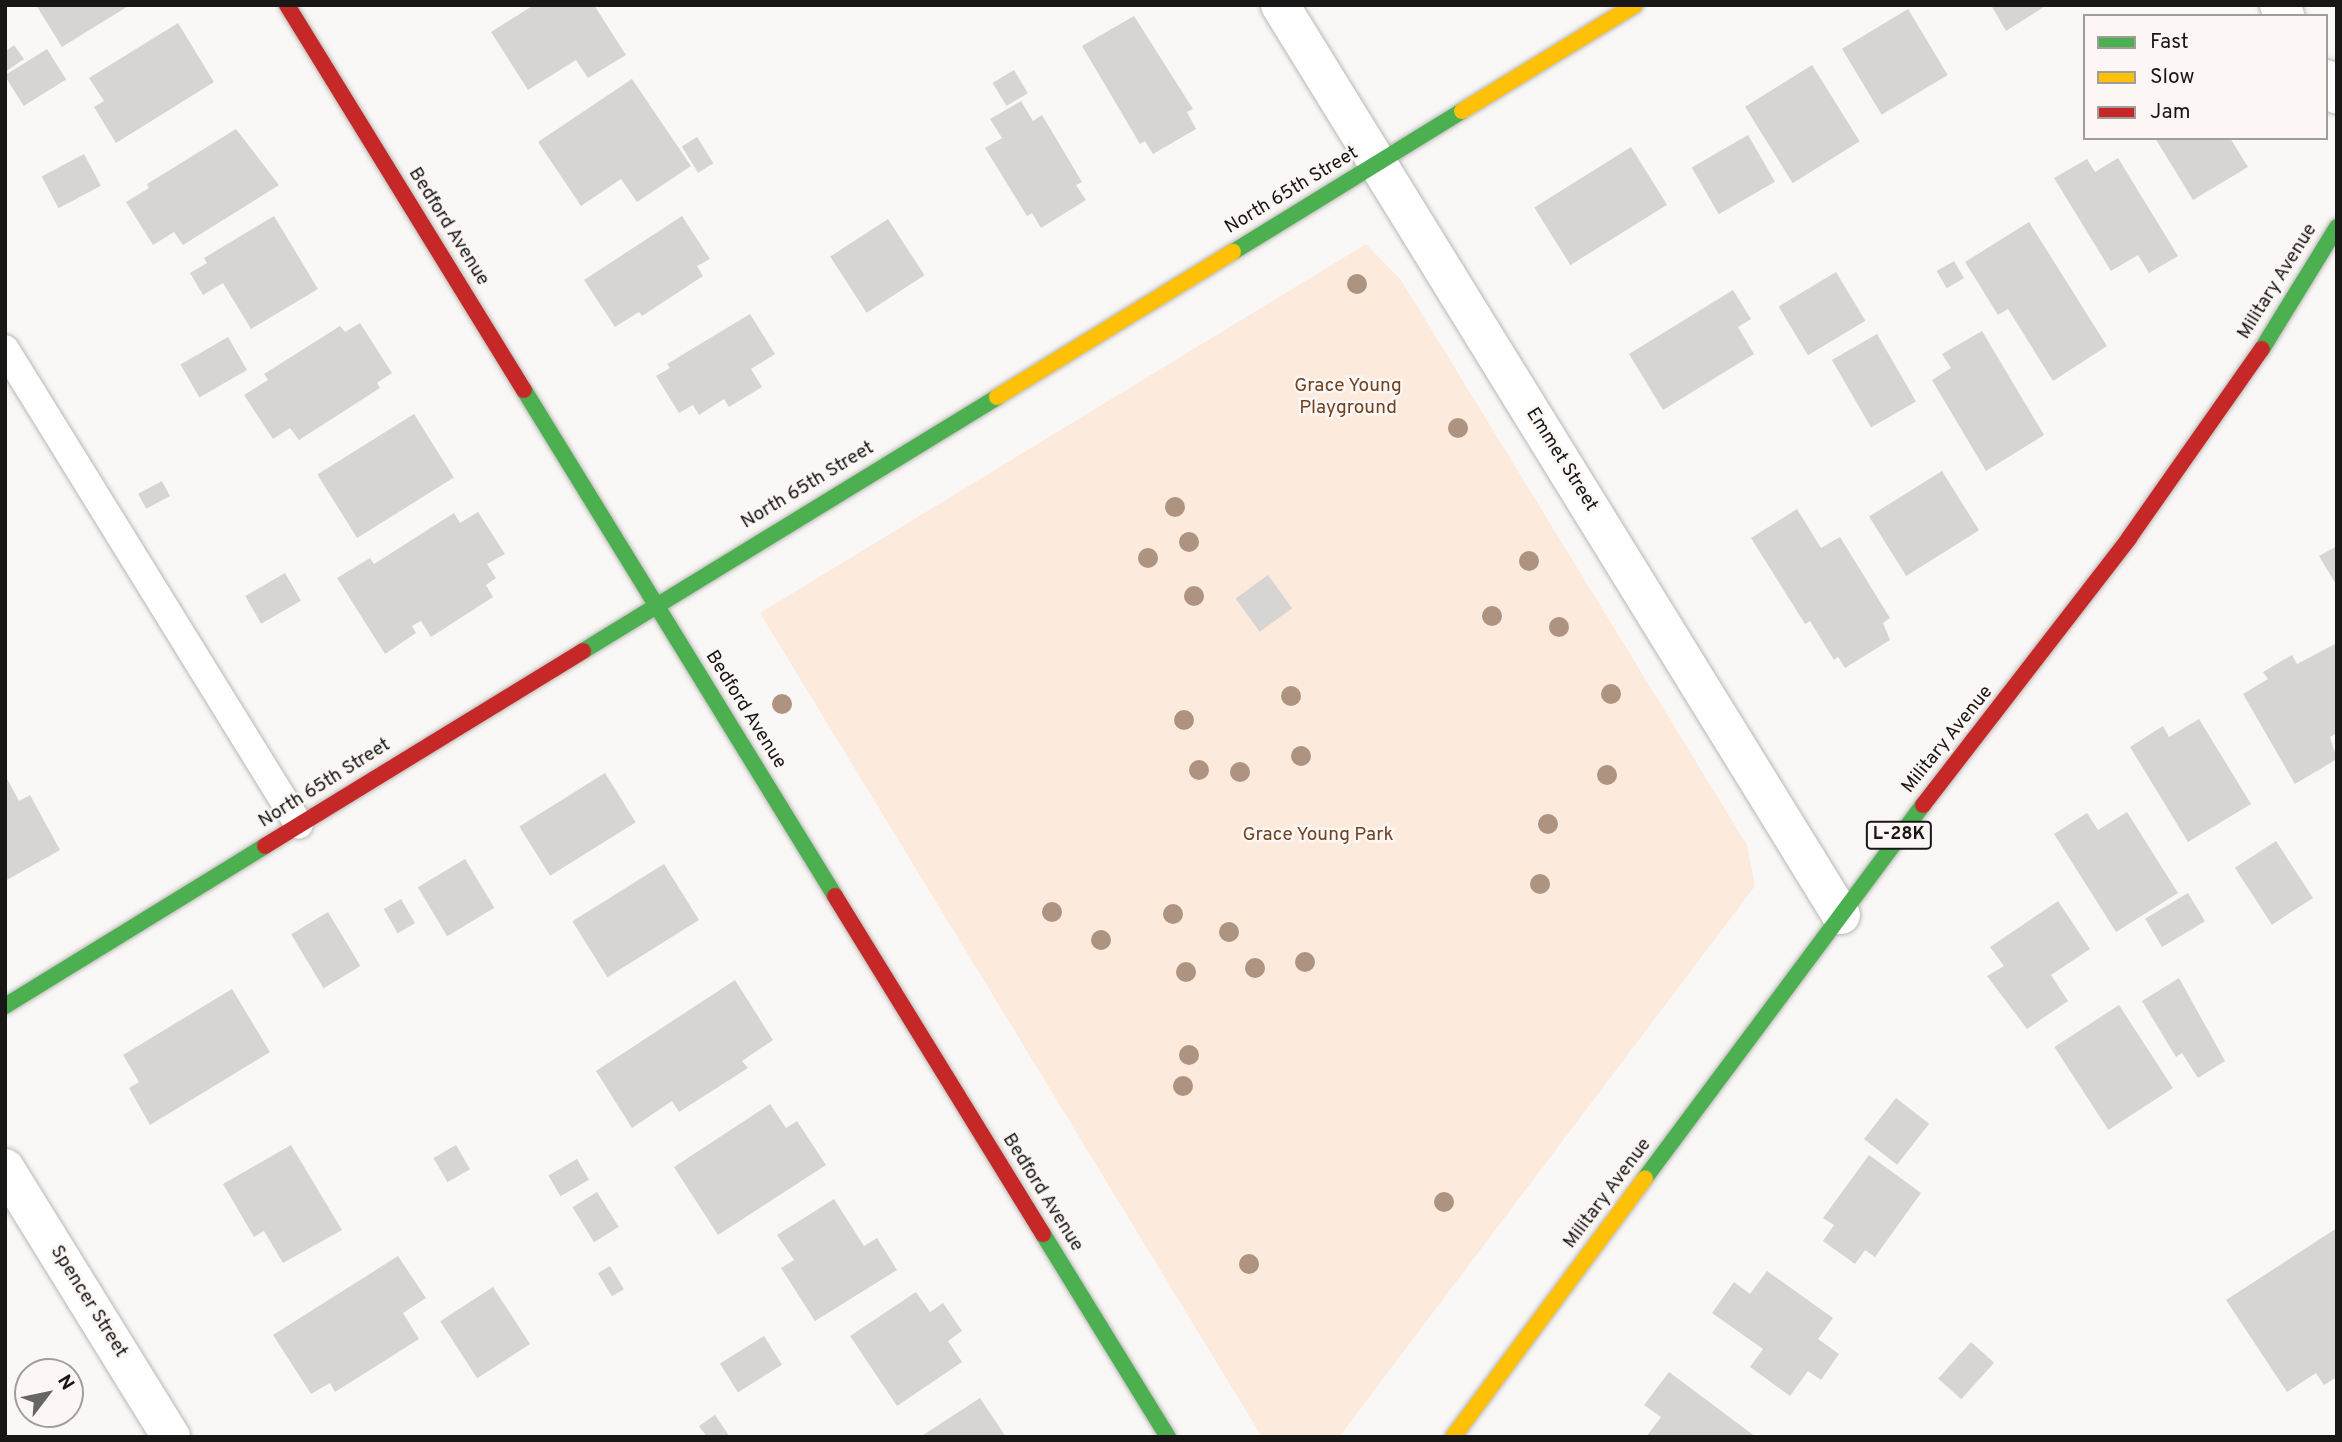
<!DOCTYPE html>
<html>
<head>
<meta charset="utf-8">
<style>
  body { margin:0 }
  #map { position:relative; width:2342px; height:1442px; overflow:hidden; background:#faf8f6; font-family:Overpass,sans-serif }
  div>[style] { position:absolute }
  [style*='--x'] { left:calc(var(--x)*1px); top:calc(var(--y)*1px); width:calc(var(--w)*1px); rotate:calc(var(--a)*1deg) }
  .green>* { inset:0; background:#fceadd }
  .building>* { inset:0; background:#d7d5d4; transform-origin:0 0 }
  .roads { filter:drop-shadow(0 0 2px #b9b8b6) drop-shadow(0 0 2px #b9b8b6) }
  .lane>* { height:28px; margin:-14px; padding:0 14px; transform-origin:14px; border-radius:14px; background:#fefefe }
  .street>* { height:38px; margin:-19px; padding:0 19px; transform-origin:19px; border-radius:19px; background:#fefefe }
  .fast>* { height:16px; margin:-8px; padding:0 8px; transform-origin:8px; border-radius:8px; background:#4caf50 }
  .slow>* { height:16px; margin:-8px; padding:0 8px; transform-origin:8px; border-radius:8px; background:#ffc107 }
  .jam>* { height:16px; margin:-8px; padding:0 8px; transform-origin:8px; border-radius:8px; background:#c62828 }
  .trees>* { width:20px; height:20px; margin:-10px; border-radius:50%; background:#ae9480 }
  span { translate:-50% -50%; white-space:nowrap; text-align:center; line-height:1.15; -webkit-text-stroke:5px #fcf7f4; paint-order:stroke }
  .shield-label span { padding:2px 5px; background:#fcf7f4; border:2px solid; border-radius:5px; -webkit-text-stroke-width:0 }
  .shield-label { font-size:18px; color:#181716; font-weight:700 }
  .street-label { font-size:19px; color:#181716 }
  .park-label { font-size:19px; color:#6f4220 }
  .frame { position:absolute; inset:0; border:7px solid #181716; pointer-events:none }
  .legend { position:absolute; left:2083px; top:14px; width:245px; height:126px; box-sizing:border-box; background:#fcf7f4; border:2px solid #a19d9b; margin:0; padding:9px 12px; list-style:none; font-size:21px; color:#181716 }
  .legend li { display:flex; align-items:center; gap:14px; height:35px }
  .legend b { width:35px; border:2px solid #a19d9b }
  .north { position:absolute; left:14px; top:1358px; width:70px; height:70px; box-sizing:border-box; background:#fcf7f4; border:2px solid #a19d9b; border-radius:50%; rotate:58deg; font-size:19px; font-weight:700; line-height:28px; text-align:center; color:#181716 }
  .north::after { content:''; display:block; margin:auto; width:24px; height:32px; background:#676664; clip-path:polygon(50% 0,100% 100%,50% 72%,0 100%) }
</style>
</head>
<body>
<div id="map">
  <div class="green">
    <i style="clip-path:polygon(1366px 244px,1401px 280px,1747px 845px,1755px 886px,1339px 1437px,1262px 1437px,760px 613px)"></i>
  </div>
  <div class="building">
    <i style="clip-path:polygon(36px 5px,130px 5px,62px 47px)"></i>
    <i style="clip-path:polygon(534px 5px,594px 5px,626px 55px,588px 78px,576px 60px,528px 90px,491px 32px)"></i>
    <i style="clip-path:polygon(1991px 5px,2047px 5px,2006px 31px)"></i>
    <i style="left:1908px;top:9px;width:77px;height:77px;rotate:59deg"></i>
    <i style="clip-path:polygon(1134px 16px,1193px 109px,1187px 112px,1196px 129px,1153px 154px,1145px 141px,1140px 144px,1082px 46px)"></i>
    <i style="clip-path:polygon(178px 23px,214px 82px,116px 143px,94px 107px,104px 101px,89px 78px)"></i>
    <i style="clip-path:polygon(14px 45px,24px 59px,5px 72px,5px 52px)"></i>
    <i style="left:47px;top:49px;width:36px;height:50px;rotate:58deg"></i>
    <i style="left:1812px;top:65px;width:90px;height:79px;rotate:58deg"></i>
    <i style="left:1014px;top:70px;width:27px;height:25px;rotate:59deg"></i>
    <i style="clip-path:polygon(632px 79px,691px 166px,637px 202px,621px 179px,581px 206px,538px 142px)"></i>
    <i style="clip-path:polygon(1021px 101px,1033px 121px,1042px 115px,1082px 182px,1076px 185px,1086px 200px,1041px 228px,1032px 213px,1027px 216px,985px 148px,1002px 138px,990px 119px)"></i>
    <i style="clip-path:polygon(236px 129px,279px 185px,183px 245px,174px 232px,153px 245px,126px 202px,149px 188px,147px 184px)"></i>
    <i style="left:1748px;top:135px;width:54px;height:65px;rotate:60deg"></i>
    <i style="left:697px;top:137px;width:31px;height:18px;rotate:58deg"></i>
    <i style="clip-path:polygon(2155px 138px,2230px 138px,2248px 167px,2193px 200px)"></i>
    <i style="left:1631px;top:147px;width:68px;height:114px;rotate:58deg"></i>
    <i style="left:84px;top:154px;width:36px;height:48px;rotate:62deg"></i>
    <i style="clip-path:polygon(2118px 158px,2178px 256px,2149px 273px,2138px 255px,2111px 271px,2054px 178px,2087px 159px,2095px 172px)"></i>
    <i style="clip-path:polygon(274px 216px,318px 289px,251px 329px,223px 283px,203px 295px,190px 273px,207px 263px,204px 258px)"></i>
    <i style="clip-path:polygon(682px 216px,710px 259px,697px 266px,703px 276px,642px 316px,639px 312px,615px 327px,584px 280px)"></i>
    <i style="left:888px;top:219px;width:67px;height:69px;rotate:57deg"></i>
    <i style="clip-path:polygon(2029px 222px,2107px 346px,2053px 381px,2008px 309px,1998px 315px,1965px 262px)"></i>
    <i style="left:1954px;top:261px;width:20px;height:20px;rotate:60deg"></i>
    <i style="left:1836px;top:272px;width:57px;height:67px;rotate:59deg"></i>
    <i style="clip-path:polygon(1733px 290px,1751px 319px,1738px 327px,1754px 354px,1663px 410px,1629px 354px)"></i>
    <i style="clip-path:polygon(750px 314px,775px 354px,751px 369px,762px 387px,729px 407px,724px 399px,699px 415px,693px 405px,679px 413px,656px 376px,670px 368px,667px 364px)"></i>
    <i style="clip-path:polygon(360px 323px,392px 373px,377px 383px,380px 388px,299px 440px,290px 428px,273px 439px,244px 395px,268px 380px,264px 374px,340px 326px,345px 332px)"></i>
    <i style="clip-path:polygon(1982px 331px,2044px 435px,1986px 471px,1932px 380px,1951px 368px,1942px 354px)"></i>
    <i style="left:1877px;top:334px;width:78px;height:52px;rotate:60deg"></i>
    <i style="left:228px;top:337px;width:38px;height:55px;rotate:60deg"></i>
    <i style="left:414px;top:414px;width:75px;height:114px;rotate:58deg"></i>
    <i style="left:1942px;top:471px;width:70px;height:86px;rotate:58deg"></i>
    <i style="left:162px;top:481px;width:17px;height:27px;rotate:62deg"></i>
    <i style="clip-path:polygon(1797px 509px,1821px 548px,1840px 537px,1890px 618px,1883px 623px,1890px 640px,1845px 668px,1838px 657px,1834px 660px,1810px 621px,1805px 624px,1751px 538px)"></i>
    <i style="clip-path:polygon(478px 512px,505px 554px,487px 564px,496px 578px,486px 585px,493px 597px,431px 637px,421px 621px,412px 626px,416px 633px,385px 654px,337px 578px,370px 558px,374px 564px,454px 513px,460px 523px)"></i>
    <i style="clip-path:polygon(2337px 546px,2337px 586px,2319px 556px)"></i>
    <i style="left:285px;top:573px;width:32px;height:46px;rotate:60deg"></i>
    <i style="left:1268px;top:575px;width:41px;height:40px;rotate:54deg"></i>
    <i style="clip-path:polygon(2337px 643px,2337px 733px,2330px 737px,2337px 759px,2295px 784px,2243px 694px,2268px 679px,2263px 672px,2292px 655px,2297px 664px)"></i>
    <i style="clip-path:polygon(2199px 719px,2251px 804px,2188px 842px,2130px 747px,2163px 726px,2169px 737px)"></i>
    <i style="left:605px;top:773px;width:58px;height:101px;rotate:58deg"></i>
    <i style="clip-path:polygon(5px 775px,19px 801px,30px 795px,60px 850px,5px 881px)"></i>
    <i style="clip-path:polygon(2127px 812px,2178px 893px,2116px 932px,2054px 834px,2087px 813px,2098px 830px)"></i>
    <i style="left:2276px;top:841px;width:68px;height:49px;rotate:57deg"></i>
    <i style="left:465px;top:859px;width:57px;height:55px;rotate:59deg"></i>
    <i style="left:664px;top:864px;width:66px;height:108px;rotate:58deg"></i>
    <i style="left:2188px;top:893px;width:33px;height:50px;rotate:59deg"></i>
    <i style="left:401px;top:899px;width:28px;height:20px;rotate:60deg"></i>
    <i style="clip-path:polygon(2058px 901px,2090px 949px,2051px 975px,2068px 1001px,2027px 1029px,1987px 976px,2004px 966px,1990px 947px)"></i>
    <i style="left:328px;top:912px;width:63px;height:43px;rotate:59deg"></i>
    <i style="clip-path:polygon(2179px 978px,2225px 1061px,2198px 1078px,2182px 1053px,2176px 1057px,2142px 1001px)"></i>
    <i style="clip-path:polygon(735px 980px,773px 1040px,742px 1061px,748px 1068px,679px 1112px,672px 1101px,632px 1128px,596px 1071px)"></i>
    <i style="clip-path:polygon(232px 989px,270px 1052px,150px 1125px,129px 1088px,139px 1082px,123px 1055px)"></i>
    <i style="left:2119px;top:1005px;width:99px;height:77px;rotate:57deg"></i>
    <i style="left:1896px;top:1098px;width:42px;height:52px;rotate:38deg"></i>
    <i style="clip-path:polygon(770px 1104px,786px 1128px,797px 1121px,826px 1165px,718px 1235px,674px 1167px)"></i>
    <i style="clip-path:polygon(291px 1145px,342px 1230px,283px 1263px,264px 1231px,254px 1237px,223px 1184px)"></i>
    <i style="left:456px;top:1145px;width:28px;height:26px;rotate:60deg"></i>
    <i style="clip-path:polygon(1869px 1155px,1921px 1193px,1875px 1257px,1865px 1250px,1855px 1264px,1823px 1241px,1834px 1225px,1823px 1218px)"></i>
    <i style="left:577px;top:1159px;width:24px;height:33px;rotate:60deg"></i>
    <i style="left:597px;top:1192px;width:41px;height:29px;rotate:58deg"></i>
    <i style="clip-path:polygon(834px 1199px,864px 1246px,877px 1238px,897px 1270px,815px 1321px,781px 1268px,794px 1260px,777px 1235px)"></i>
    <i style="clip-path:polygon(2337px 1228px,2337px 1377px,2324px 1385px,2316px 1373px,2287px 1392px,2226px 1300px)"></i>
    <i style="clip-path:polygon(398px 1256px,426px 1298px,403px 1313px,419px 1339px,335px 1392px,330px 1383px,311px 1394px,273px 1335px)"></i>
    <i style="left:610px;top:1266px;width:27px;height:14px;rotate:59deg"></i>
    <i style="clip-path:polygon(1767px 1271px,1833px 1318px,1818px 1339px,1839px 1354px,1821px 1380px,1808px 1371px,1790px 1396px,1750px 1367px,1763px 1349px,1712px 1313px,1734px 1282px,1750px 1294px)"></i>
    <i style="left:493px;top:1287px;width:68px;height:63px;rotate:57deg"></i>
    <i style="clip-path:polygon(916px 1292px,930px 1312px,943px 1303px,962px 1331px,948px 1341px,962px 1362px,897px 1406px,850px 1336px)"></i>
    <i style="left:764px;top:1336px;width:34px;height:52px;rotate:58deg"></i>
    <i style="left:1971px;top:1342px;width:31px;height:49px;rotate:42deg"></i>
    <i style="clip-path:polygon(1669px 1372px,1756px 1437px,1646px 1437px,1661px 1417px,1644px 1405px)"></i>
    <i style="clip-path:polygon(980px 1398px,1006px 1437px,920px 1437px)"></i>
    <i style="clip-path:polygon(715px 1415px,730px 1437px,707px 1437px,699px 1426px)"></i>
  </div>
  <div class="roads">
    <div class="lane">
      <i style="--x:5;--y:349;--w:559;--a:58.3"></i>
    </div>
    <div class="street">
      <i style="--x:1280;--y:5;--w:1069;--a:58.35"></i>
      <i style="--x:2279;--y:5;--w:13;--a:61"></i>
      <i style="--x:2326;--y:79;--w:19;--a:55"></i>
      <i style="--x:5;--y:1168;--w:316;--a:58.3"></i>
    </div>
    <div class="fast">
      <i style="--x:1233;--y:252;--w:269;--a:-31.6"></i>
      <i style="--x:2262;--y:349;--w:143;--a:-58.4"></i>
      <i style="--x:524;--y:390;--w:594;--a:58.42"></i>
      <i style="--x:583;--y:651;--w:486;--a:-31.5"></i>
      <i style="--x:5;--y:1006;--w:305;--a:-31.6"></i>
      <i style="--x:1645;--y:1178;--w:465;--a:-53.3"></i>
      <i style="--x:1043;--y:1234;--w:238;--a:58.4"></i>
    </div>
    <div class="slow">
      <i style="--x:1462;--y:111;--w:203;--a:-31.5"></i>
      <i style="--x:997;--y:397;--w:277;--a:-31.6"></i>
      <i style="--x:1453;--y:1437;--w:322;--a:-53.4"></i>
    </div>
    <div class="jam">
      <i style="--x:287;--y:5;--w:452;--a:58.4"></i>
      <i style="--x:1923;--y:805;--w:337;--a:-52.3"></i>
      <i style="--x:2129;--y:538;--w:231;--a:-54.9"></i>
      <i style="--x:265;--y:846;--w:373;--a:-31.5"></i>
      <i style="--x:835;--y:896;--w:397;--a:58.4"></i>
    </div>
  </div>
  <div class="trees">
    <i style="left:1357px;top:284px"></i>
    <i style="left:1458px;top:428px"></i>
    <i style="left:1175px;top:507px"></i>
    <i style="left:1189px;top:542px"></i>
    <i style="left:1148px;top:558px"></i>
    <i style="left:1529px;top:561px"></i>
    <i style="left:1194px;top:596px"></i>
    <i style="left:1492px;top:616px"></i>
    <i style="left:1559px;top:627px"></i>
    <i style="left:1611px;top:694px"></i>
    <i style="left:1291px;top:696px"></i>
    <i style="left:782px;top:704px"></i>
    <i style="left:1184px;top:720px"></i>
    <i style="left:1301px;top:756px"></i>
    <i style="left:1199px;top:770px"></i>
    <i style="left:1240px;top:772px"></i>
    <i style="left:1607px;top:775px"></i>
    <i style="left:1548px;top:824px"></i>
    <i style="left:1540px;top:884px"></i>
    <i style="left:1052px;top:912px"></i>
    <i style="left:1173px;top:914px"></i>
    <i style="left:1229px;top:932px"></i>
    <i style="left:1101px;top:940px"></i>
    <i style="left:1305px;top:962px"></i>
    <i style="left:1255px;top:968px"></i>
    <i style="left:1186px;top:972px"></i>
    <i style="left:1189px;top:1055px"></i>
    <i style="left:1183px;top:1086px"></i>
    <i style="left:1444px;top:1202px"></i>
    <i style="left:1249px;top:1264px"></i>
  </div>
  <div class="shield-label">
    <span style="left:1899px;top:835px">L-28K</span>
  </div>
  <div class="street-label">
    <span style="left:1292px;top:191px;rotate:-31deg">North 65th Street</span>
    <span style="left:448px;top:227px;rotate:58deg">Bedford Avenue</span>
    <span style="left:2278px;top:282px;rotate:-58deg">Military Avenue</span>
    <span style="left:1561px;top:460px;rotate:58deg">Emmet Street</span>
    <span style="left:808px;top:486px;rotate:-31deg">North 65th Street</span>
    <span style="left:745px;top:710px;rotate:58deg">Bedford Avenue</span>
    <span style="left:1948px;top:740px;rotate:-51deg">Military Avenue</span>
    <span style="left:325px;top:784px;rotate:-32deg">North 65th Street</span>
    <span style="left:1042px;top:1193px;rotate:58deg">Bedford Avenue</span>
    <span style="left:1608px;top:1194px;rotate:-53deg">Military Avenue</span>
    <span style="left:88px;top:1302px;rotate:58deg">Spencer Street</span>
  </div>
  <div class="park-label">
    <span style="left:1348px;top:398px">Grace Young<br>Playground</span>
    <span style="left:1318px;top:836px">Grace Young Park</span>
  </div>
  <div class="frame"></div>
  <ul class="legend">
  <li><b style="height:9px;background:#4caf50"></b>Fast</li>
  <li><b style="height:9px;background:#ffc107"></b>Slow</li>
  <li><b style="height:9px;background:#c62828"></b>Jam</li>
  </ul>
  <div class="north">N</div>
</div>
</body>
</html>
